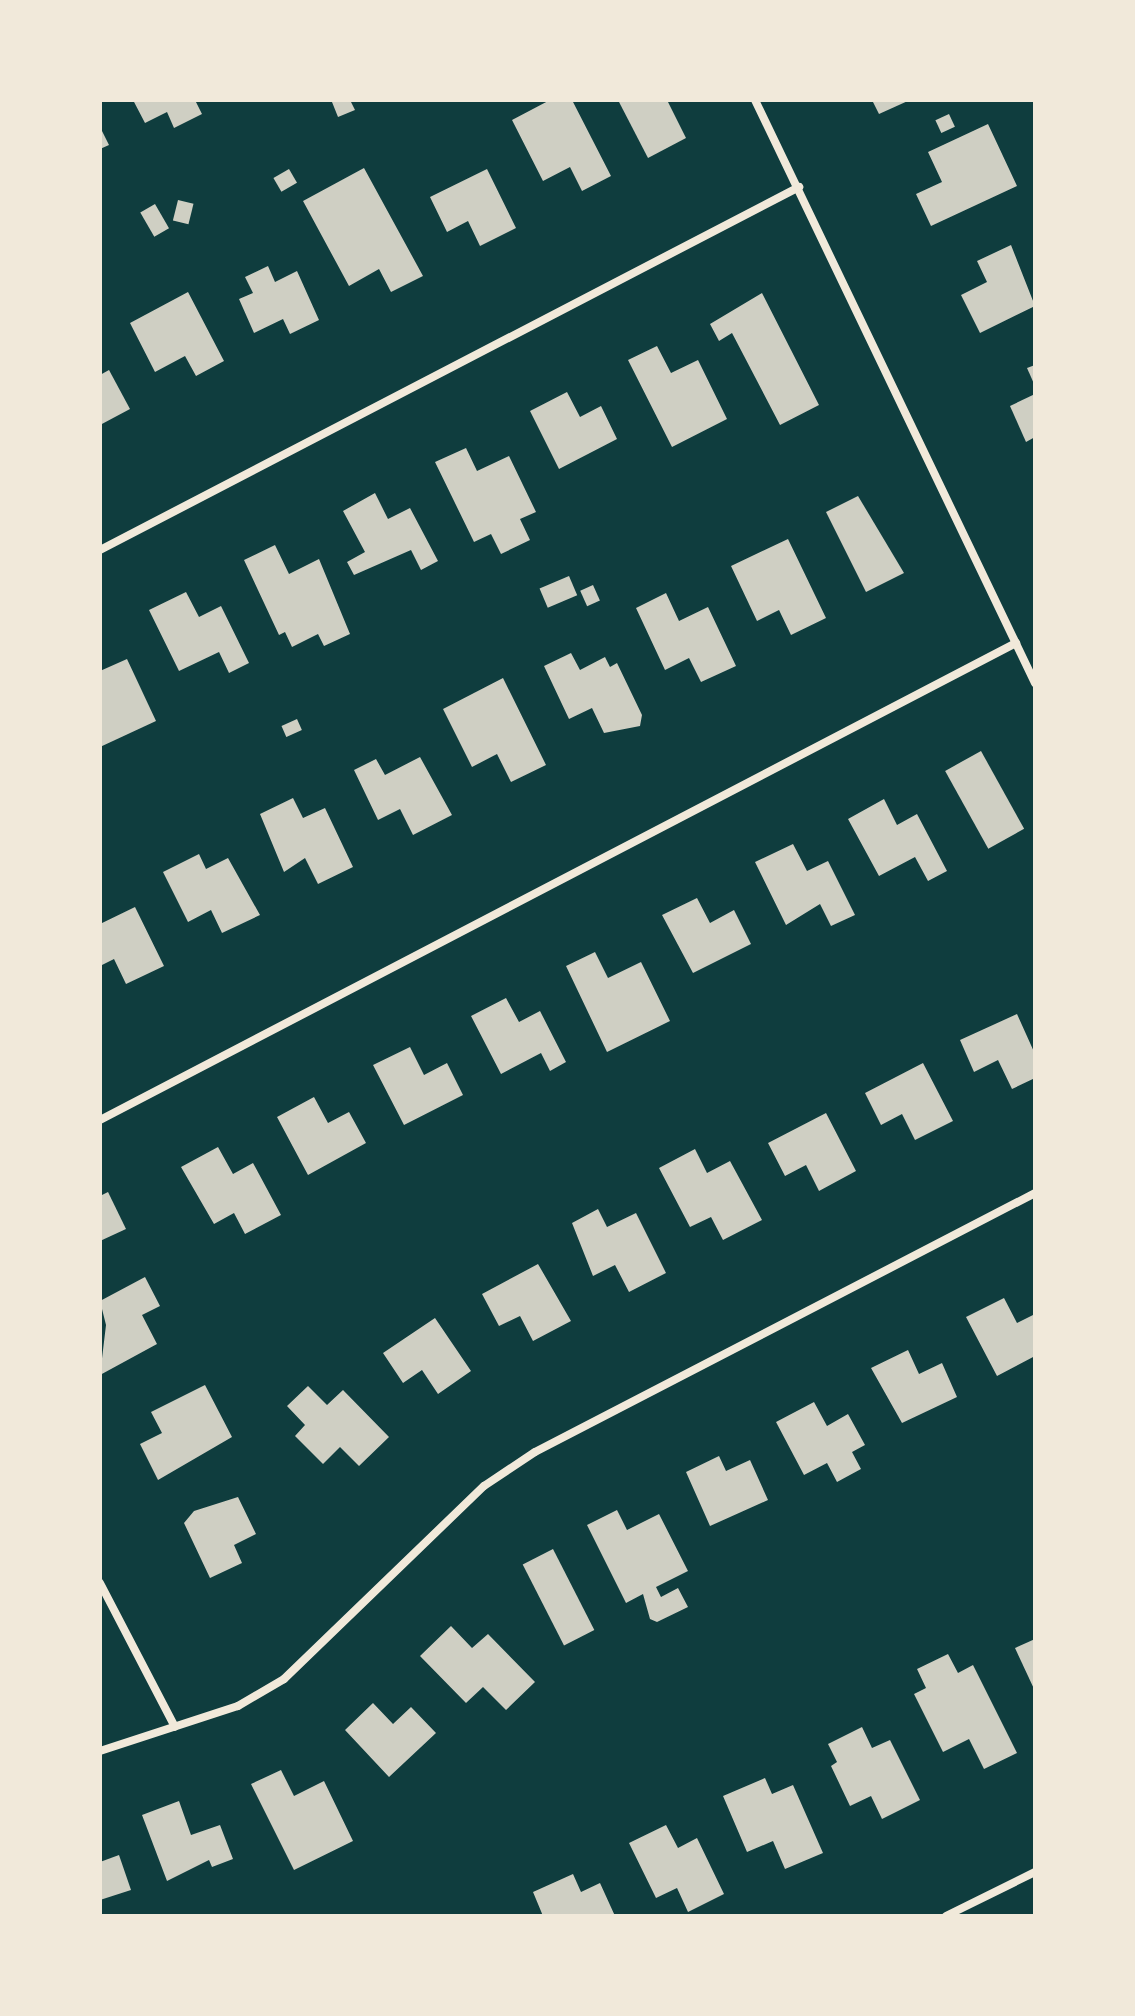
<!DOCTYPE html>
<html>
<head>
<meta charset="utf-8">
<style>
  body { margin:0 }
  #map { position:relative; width:1135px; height:2016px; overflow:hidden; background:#0f3d3e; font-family:Lato,sans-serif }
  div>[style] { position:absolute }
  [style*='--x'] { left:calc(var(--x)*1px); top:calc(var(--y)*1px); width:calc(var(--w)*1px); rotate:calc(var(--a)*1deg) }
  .building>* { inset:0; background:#cfcfc3; transform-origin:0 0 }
  .minor>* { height:8px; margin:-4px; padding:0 4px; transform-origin:4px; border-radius:4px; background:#f1e9da }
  span { translate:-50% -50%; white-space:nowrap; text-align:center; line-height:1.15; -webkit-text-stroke:8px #f1e9da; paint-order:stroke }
  .frame { position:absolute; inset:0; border:102px solid #f1e9da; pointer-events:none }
</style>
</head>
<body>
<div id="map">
  <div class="building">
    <i style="clip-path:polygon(133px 100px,195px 100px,202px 114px,174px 128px,167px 112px,145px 123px)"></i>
    <i style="clip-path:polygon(350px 100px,355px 110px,338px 117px,332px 102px)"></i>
    <i style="clip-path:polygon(550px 100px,572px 100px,611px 176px,582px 191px,570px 167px,543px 181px,512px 120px)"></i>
    <i style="clip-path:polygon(618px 100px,667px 100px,686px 138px,648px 158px)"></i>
    <i style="clip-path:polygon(872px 100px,910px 100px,879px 114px)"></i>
    <i style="left:949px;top:114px;width:14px;height:15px;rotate:65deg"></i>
    <i style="clip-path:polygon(988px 124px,1017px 186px,931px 226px,916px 194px,942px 182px,928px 152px)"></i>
    <i style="clip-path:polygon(100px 127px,109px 145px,100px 149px)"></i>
    <i style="clip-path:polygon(364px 168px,423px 276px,391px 292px,379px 269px,349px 286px,303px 201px)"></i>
    <i style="left:289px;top:169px;width:16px;height:18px;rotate:60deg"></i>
    <i style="clip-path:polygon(487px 169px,516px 228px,480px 246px,468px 221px,447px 232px,430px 197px)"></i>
    <i style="left:178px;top:200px;width:16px;height:21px;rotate:14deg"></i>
    <i style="left:155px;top:204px;width:28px;height:17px;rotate:60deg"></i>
    <i style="clip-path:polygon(1011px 245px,1035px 306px,980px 333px,961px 295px,987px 282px,977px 261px)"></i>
    <i style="clip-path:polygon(268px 266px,275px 282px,297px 271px,319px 320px,290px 334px,283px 319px,254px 333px,239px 299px,253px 293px,245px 277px)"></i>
    <i style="clip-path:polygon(188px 292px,224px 361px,196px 376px,185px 356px,155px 372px,130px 323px)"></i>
    <i style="clip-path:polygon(762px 293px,819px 405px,780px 425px,732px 333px,719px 341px,710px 324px)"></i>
    <i style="clip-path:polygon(657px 346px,671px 373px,698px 360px,727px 419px,672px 447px,628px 360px)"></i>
    <i style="clip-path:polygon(1035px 365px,1035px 386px,1027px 368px)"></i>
    <i style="clip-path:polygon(109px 370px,130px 409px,100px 425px,100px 375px)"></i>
    <i style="clip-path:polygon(567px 392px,580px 417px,601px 406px,617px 439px,559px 469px,530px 411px)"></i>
    <i style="clip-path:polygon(1035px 394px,1035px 437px,1026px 442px,1010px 406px)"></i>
    <i style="clip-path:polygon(466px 448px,477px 471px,509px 456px,536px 512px,520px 519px,530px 540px,501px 554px,491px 534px,474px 542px,435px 462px)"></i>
    <i style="clip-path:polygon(375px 493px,388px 519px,410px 508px,438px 561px,421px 570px,411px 550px,354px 575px,347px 562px,365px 552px,343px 511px)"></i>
    <i style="clip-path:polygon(858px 496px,904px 573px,866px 592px,826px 512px)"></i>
    <i style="clip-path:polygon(788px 539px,826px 618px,791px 635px,779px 610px,757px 621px,731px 566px)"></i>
    <i style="clip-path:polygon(275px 545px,289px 574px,319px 559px,350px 634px,324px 646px,318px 634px,292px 647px,285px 632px,279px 635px,244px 560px)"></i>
    <i style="left:569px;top:576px;width:21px;height:32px;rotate:67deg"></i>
    <i style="left:593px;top:585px;width:17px;height:14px;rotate:66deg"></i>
    <i style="clip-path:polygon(186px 592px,199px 617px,221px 606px,249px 663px,229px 673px,219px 652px,179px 671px,149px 610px)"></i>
    <i style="clip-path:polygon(666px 593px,679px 621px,708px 607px,736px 666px,701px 682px,689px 658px,665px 670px,636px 608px)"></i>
    <i style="clip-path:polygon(571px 653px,580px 670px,605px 657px,610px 667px,617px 663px,642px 715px,640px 726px,604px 733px,592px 708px,569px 719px,544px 666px)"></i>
    <i style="clip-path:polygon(127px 659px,156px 721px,100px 747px,100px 671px)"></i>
    <i style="clip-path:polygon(503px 678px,546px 765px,511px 782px,497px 754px,472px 767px,443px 709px)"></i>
    <i style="left:297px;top:719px;width:12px;height:17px;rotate:66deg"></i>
    <i style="left:981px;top:751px;width:89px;height:41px;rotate:61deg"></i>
    <i style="clip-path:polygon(420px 757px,452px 815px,413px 835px,400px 809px,378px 820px,354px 770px,376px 759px,385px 775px)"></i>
    <i style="clip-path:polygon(293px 798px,303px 818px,325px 808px,353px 867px,318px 884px,305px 858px,284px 872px,260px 814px)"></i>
    <i style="clip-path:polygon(884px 799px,897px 825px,917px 814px,947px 871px,928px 881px,915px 857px,879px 876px,848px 819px)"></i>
    <i style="clip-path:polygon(793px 844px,807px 871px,828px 861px,855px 915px,831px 926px,820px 904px,786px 925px,755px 862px)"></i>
    <i style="clip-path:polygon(199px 854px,206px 869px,228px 858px,260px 915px,222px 933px,211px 910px,188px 922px,163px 872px)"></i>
    <i style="clip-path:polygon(697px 898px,710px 923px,734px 910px,751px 944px,693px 973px,662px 915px)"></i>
    <i style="clip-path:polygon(135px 907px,164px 966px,126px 984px,114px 959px,100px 966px,100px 924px)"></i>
    <i style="clip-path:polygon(595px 952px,608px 978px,641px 962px,670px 1021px,607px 1052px,566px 966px)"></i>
    <i style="clip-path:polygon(506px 998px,519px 1022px,540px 1011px,566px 1062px,550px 1071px,541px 1053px,501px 1074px,471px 1016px)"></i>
    <i style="clip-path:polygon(1017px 1014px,1035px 1054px,1035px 1078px,1012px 1089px,998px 1060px,974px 1072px,960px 1040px)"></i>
    <i style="clip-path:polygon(410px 1047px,424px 1075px,447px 1063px,463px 1095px,404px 1125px,373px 1065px)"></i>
    <i style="clip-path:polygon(923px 1063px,953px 1121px,915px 1140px,902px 1114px,881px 1125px,865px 1093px)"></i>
    <i style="clip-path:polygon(314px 1097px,328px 1123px,349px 1112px,366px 1143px,308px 1175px,277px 1117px)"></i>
    <i style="clip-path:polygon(826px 1113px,856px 1171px,819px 1191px,806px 1165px,785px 1176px,768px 1143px)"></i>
    <i style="clip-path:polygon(218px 1147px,233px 1174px,253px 1163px,281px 1215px,245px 1234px,234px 1213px,214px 1224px,181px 1167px)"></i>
    <i style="clip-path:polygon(695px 1149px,707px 1173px,730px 1161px,762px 1220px,723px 1240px,711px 1217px,690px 1227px,659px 1168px)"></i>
    <i style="clip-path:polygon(108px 1192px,126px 1229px,100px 1241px,100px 1196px)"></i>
    <i style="clip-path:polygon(598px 1209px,607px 1227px,636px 1213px,666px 1273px,629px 1292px,615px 1265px,593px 1276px,572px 1223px)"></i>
    <i style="clip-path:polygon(538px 1264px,571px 1321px,533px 1341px,520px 1316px,499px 1326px,482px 1294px)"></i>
    <i style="clip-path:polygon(145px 1277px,160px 1306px,142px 1315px,157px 1344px,100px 1375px,106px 1325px,100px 1301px)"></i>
    <i style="clip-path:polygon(1004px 1298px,1017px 1323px,1035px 1314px,1035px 1356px,997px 1376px,966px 1317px)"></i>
    <i style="clip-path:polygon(435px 1318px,471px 1371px,438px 1394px,422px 1370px,403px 1383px,383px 1353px)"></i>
    <i style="clip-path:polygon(908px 1350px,919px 1374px,942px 1363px,957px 1397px,902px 1423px,871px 1368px)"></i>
    <i style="clip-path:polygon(205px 1385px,232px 1437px,158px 1480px,140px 1444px,162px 1433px,151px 1412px)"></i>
    <i style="clip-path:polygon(308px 1386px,327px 1405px,343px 1390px,389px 1437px,359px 1466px,340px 1447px,323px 1464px,295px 1436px,305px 1425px,287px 1406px)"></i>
    <i style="clip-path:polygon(814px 1402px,827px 1426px,848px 1414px,865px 1445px,852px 1452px,861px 1469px,837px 1482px,827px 1463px,804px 1475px,776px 1422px)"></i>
    <i style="clip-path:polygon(719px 1456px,726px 1471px,750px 1460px,768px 1500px,710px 1526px,686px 1472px)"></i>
    <i style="clip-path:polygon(238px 1497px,256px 1534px,234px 1545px,242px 1563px,210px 1578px,184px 1523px,194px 1511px)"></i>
    <i style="clip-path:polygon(617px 1510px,627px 1530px,659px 1514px,688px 1571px,656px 1587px,661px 1597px,678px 1588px,688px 1607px,657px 1622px,650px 1619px,643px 1594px,626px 1603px,587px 1525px)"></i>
    <i style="left:553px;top:1549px;width:91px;height:34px;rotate:63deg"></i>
    <i style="clip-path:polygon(451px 1626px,472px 1648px,488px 1634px,535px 1682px,506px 1710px,483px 1687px,466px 1703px,420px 1656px)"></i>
    <i style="clip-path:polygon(1035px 1639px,1035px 1691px,1015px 1648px)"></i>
    <i style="clip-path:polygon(948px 1654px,958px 1673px,973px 1665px,1017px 1753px,984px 1769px,969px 1739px,943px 1752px,914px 1694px,926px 1688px,917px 1669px)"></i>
    <i style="clip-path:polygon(373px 1703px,393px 1724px,411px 1707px,436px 1733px,389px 1777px,345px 1730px)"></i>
    <i style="clip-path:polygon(862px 1727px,872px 1748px,890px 1740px,920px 1800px,882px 1819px,871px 1796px,850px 1806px,831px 1766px,837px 1762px,828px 1744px)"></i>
    <i style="clip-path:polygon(281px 1770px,294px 1796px,324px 1781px,353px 1841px,294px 1870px,251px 1784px)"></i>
    <i style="clip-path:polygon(765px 1778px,772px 1794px,793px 1785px,823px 1853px,785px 1869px,773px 1841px,747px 1852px,723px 1796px)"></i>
    <i style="clip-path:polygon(179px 1801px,191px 1835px,220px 1825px,233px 1859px,212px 1867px,209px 1860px,167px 1881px,142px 1815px)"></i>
    <i style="clip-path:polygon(666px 1825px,678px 1848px,697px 1838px,724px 1894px,688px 1912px,677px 1888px,656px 1898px,629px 1843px)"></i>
    <i style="clip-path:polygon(119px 1855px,131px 1890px,100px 1900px,100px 1862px)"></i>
    <i style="clip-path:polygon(573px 1874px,581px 1892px,600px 1883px,615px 1916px,543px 1916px,533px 1892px)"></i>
  </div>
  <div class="minor">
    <i style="--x:755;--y:100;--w:647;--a:64.35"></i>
    <i style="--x:100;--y:550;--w:788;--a:-27.44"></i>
    <i style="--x:100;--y:1120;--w:1033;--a:-27.51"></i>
    <i style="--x:100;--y:1583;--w:162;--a:62.5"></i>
    <i style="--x:100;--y:1751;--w:145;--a:-18.1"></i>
    <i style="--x:238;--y:1706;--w:53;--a:-30.4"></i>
    <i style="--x:284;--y:1679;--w:278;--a:-44"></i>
    <i style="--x:484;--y:1486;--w:61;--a:-33.7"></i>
    <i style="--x:535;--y:1452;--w:563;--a:-27.38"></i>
    <i style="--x:946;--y:1916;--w:99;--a:-26.3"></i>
  </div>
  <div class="frame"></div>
</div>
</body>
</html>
